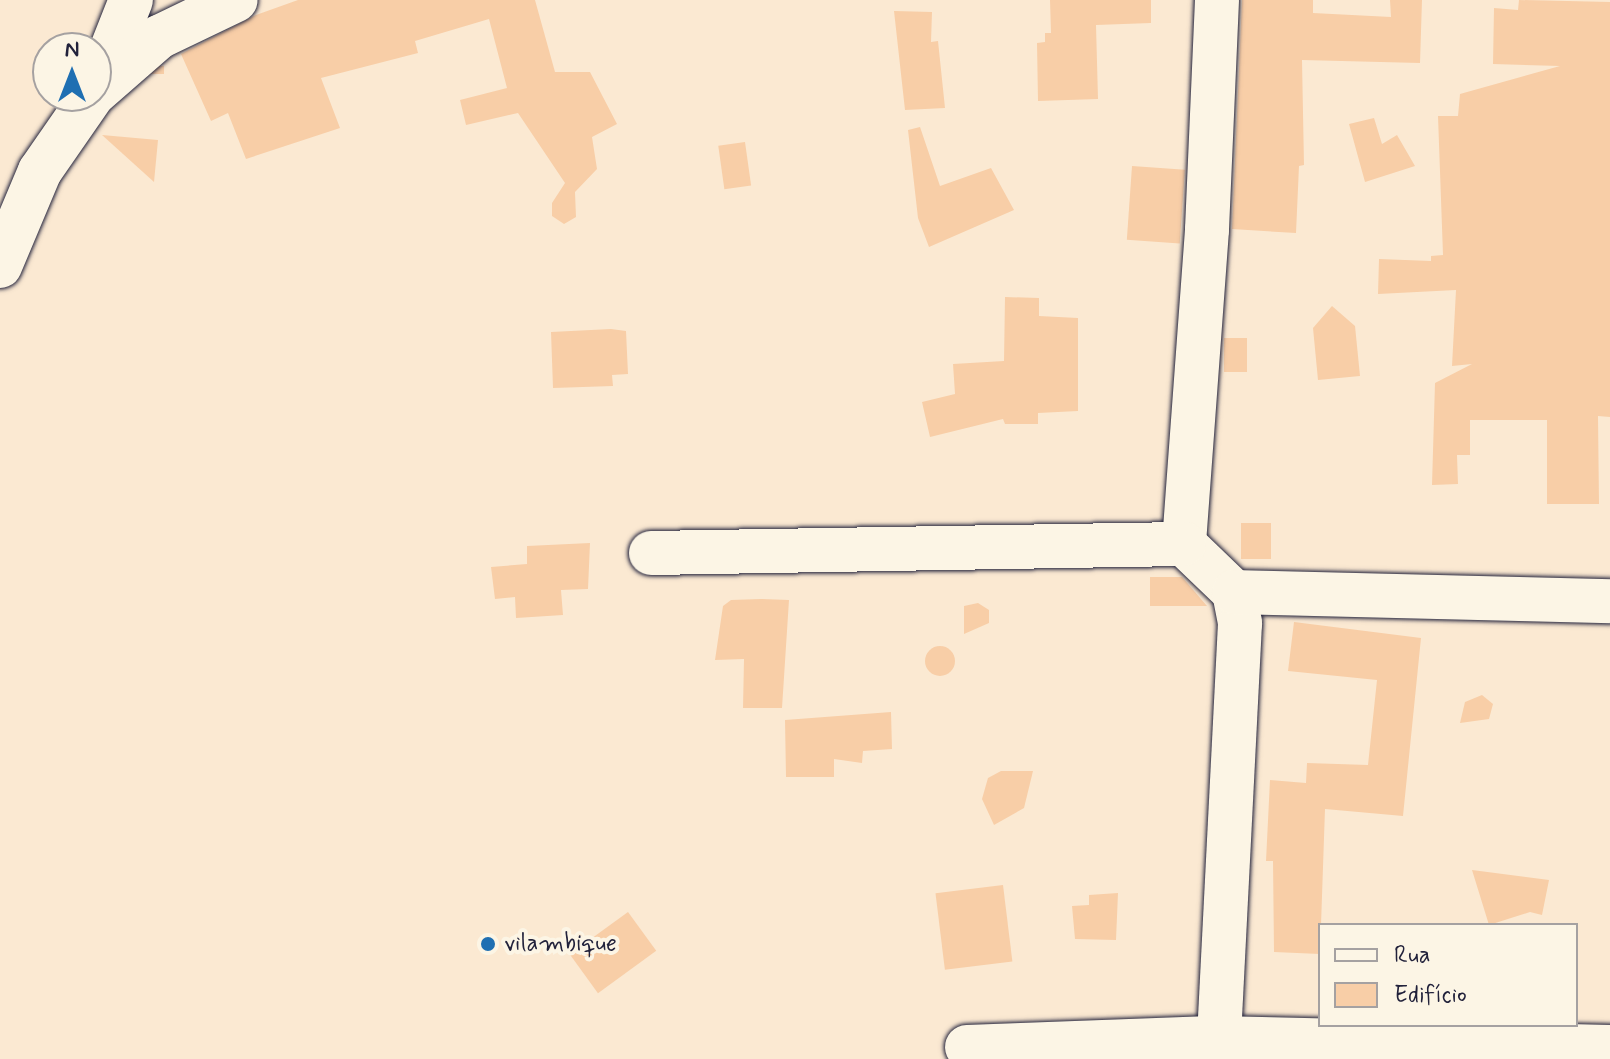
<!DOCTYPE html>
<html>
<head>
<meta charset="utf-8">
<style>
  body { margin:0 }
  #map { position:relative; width:1610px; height:1059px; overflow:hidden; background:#fbe9d2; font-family:Mynerve,sans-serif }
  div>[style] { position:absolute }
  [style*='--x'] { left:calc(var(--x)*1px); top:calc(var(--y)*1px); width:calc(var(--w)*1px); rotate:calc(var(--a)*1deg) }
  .building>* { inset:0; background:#f8cea7; transform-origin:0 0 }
  .round { border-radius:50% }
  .roads { filter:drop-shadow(0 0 2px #22223b) drop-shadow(0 0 2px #22223b) }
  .minor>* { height:44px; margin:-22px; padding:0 22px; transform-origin:22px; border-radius:22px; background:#fcf5e5 }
  .dots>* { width:22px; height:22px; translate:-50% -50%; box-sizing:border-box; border:4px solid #fcf5e5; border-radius:50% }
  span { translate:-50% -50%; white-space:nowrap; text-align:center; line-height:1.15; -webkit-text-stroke:8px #fcf5e5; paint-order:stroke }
  .poi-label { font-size:24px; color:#22223b }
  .left { translate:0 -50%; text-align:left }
  .legend { position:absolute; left:1318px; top:923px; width:260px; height:104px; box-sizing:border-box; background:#fcf5e5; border:2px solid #a5a1a1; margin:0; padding:10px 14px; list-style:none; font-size:24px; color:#22223b }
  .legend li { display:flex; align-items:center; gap:16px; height:40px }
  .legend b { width:40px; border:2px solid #a5a1a1 }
  .north { position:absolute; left:32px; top:32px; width:80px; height:80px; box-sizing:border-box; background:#fcf5e5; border:2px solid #a5a1a1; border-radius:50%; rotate:0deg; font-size:22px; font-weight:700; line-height:32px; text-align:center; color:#22223b }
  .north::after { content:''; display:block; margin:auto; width:28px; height:36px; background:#1f6fb2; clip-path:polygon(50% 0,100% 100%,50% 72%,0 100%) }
</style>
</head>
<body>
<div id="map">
  <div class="building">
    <i style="clip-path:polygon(298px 0,535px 0,555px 72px,590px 72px,617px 124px,592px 137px,597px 169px,575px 192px,576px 217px,564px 224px,552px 216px,552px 203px,565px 183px,518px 113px,466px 125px,460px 100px,507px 88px,489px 19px,415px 41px,418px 53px,321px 78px,340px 128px,246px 159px,228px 113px,211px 121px,181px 54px,256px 15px)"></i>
    <i style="clip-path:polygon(1050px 0,1151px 0,1151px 23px,1096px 25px,1098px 99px,1038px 101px,1037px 43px,1045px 42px,1045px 33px,1051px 33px)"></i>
    <i style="clip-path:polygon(1242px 0,1313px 0,1313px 13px,1391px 17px,1390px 0,1422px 0,1420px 63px,1302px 60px,1304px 165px,1299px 166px,1296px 233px,1232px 229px)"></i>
    <i style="clip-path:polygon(1519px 0,1610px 2px,1610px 417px,1598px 416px,1599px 504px,1547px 504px,1547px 420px,1470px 420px,1470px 455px,1457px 455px,1458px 484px,1432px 485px,1435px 383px,1472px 364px,1452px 366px,1456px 290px,1378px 294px,1379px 259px,1431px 261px,1431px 256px,1443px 255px,1438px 116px,1458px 116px,1460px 94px,1560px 66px,1493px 64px,1494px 8px,1518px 10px)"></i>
    <i style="clip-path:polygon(894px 11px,932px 12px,931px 42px,938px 41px,945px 108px,905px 110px)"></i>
    <i style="left:164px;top:66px;width:8px;height:78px;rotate:90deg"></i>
    <i style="clip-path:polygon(1374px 118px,1382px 144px,1397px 135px,1415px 166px,1365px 182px,1349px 124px)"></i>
    <i style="clip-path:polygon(920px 127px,940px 186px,991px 168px,1014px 210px,929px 247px,918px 218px,908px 130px)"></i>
    <i style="clip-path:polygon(102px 135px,158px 140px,154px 182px)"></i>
    <i style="left:745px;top:142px;width:44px;height:27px;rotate:82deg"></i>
    <i style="left:1132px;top:166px;width:53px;height:74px;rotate:4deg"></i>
    <i style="clip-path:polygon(1005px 297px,1039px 298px,1039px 316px,1078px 318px,1078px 411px,1038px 413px,1038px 424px,1005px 424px,1003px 419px,930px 437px,922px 402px,955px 394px,953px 364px,1004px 361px)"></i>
    <i style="clip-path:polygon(1332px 306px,1355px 326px,1360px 376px,1318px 380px,1313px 328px)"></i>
    <i style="clip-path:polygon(611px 329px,626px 331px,628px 374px,612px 375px,613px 386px,553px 388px,551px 332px)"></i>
    <i style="left:1224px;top:338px;width:23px;height:34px"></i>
    <i style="left:1241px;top:523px;width:30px;height:36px"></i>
    <i style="clip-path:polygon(590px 543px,588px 589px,561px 590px,563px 615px,516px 618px,515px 597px,495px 599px,491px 567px,527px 564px,527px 546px)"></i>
    <i style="clip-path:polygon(1150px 577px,1182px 577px,1207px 606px,1150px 606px)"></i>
    <i style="clip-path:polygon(761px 599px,789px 600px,782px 708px,743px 708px,744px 659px,715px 660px,723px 606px,731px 600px)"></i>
    <i style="clip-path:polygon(978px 603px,989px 610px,989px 623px,964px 634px,964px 606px)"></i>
    <i style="clip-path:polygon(1294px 622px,1421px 638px,1403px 816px,1325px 809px,1320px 954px,1274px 952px,1273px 861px,1266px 861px,1270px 780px,1306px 783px,1307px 763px,1368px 765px,1377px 680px,1288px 671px)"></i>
    <i class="round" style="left:925px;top:646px;width:30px;height:30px"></i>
    <i style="clip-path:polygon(1482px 695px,1493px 704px,1489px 719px,1460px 723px,1465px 702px)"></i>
    <i style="clip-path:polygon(891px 712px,892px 749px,863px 751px,862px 763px,834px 759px,834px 777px,786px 777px,785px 720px)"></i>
    <i style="clip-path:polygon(1033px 771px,1024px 808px,994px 825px,982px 799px,988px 778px,1001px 771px)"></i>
    <i style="clip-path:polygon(1472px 870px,1549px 880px,1542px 915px,1530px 912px,1489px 925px)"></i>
    <i style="left:1003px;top:885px;width:77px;height:68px;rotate:83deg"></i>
    <i style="clip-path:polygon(1118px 893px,1116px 940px,1075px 939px,1072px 906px,1089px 905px,1089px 895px)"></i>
    <i style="left:628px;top:912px;width:48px;height:72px;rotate:54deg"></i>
  </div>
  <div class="roads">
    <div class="minor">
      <i style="--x:1217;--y:0;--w:230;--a:92.5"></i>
      <i style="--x:1207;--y:230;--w:315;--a:94.2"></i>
      <i style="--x:1184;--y:544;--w:69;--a:43.8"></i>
      <i style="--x:1234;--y:592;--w:32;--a:79"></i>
      <i style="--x:1240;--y:623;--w:437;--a:92.9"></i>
      <i style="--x:97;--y:86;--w:92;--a:-68.4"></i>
      <i style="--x:96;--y:92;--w:84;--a:-41.1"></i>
      <i style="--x:159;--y:37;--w:85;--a:-25.7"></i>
      <i style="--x:0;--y:266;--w:103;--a:-67.2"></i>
      <i style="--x:40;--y:171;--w:91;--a:-55.3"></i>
      <i style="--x:651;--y:553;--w:533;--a:-0.97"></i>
      <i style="--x:1234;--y:592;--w:376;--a:1.4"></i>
      <i style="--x:967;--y:1047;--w:251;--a:-2.1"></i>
      <i style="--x:1218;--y:1038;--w:392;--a:1.3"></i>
    </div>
  </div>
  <div class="dots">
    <i style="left:488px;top:944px;background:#1f6fb2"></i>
  </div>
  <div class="poi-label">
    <span class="left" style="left:504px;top:944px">vilambique</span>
  </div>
  <ul class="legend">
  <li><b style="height:10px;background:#fcf5e5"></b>Rua</li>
  <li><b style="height:22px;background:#f8cea7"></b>Edifício</li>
  </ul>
  <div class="north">N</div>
</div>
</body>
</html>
